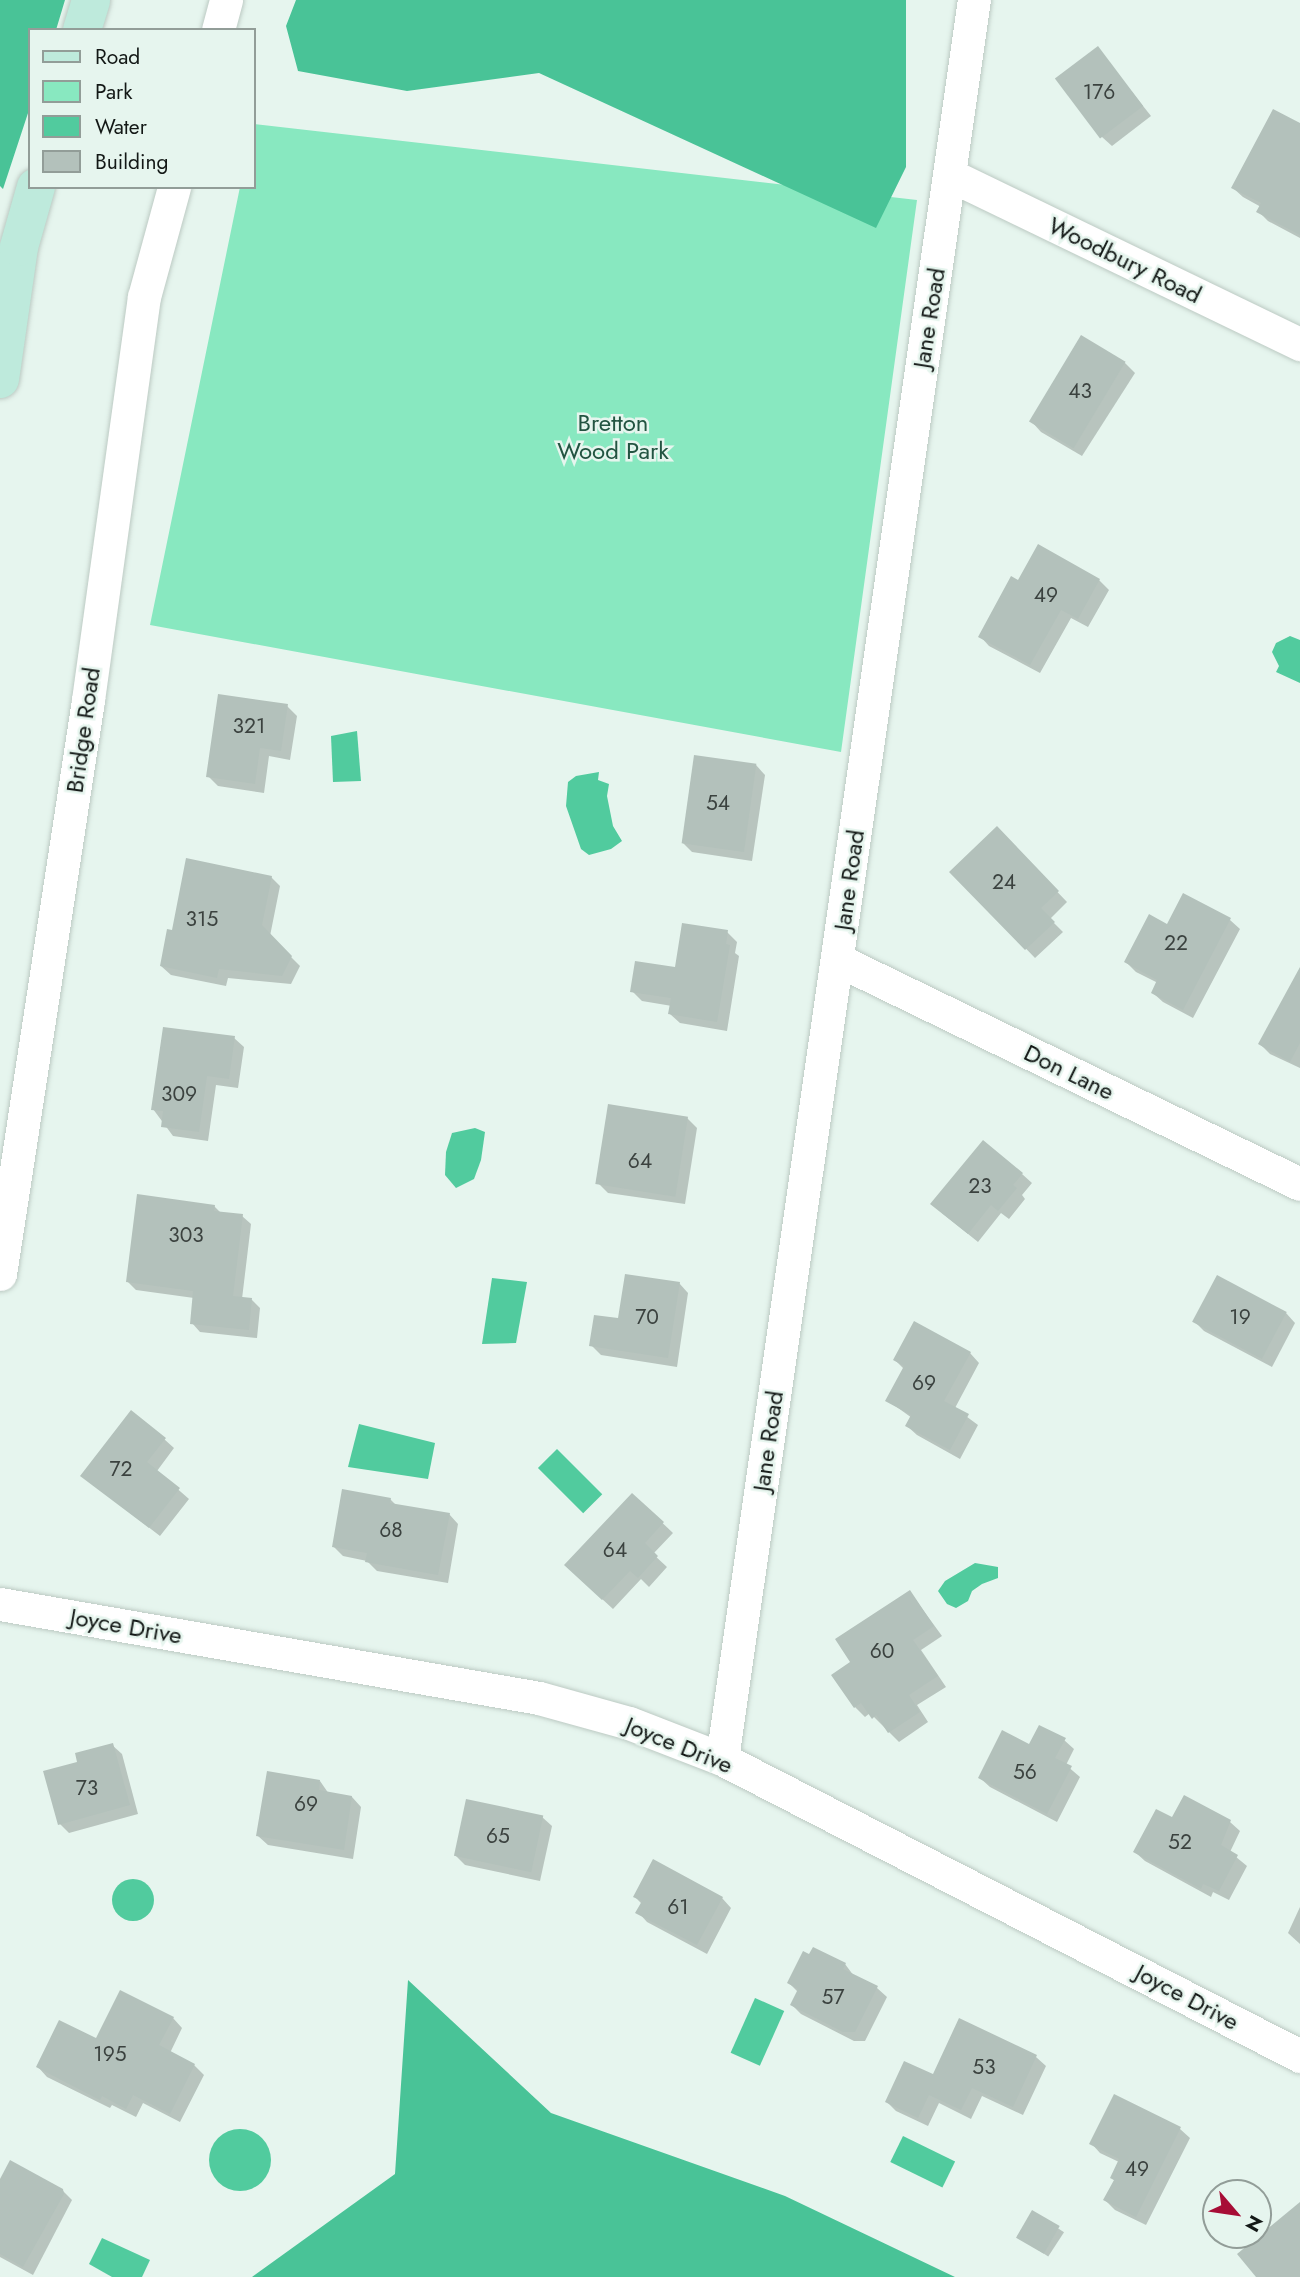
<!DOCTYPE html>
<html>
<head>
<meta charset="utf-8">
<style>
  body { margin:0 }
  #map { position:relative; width:1300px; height:2277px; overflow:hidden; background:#e6f5ee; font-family:Jost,sans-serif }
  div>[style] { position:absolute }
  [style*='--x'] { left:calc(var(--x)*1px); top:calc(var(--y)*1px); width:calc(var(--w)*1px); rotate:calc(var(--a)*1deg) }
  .green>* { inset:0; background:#88e8c0 }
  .forest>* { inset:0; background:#49c397 }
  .water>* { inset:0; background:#51cb9e; transform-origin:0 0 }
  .round { border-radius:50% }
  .shadow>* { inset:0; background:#0003; transform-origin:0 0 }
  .building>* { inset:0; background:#b3c1bb; transform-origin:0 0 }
  .roads { filter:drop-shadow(0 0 2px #bccac3) drop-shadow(0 0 2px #bccac3) }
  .street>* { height:33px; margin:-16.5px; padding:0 16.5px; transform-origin:16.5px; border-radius:16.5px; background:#fff }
  .secondary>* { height:38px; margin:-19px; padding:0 19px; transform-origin:19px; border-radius:19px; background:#beeadc }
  span { translate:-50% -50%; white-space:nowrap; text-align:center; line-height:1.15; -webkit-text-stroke:5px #e6f5ee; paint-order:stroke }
  .number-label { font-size:21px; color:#3b423f }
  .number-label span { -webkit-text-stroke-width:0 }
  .street-label { font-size:24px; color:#131816 }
  .park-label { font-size:24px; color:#225441 }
  .legend { position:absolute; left:28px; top:28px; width:228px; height:161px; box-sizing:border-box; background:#e6f5ee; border:2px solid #929d98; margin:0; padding:9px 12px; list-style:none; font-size:21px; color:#131816 }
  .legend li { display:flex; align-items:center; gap:14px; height:35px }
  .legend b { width:35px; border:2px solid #929d98 }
  .north { position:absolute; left:1202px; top:2179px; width:70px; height:70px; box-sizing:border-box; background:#e6f5ee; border:2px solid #929d98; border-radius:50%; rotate:119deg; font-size:19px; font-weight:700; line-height:28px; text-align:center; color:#131816 }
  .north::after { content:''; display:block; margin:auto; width:24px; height:32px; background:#a70d36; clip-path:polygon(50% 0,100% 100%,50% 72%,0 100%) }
</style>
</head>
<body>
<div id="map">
  <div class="green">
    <i style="clip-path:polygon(254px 124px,917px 200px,841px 752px,150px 625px,240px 187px,254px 187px)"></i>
  </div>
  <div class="forest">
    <i style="clip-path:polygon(0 0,65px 0,56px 30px,30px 30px,30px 107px,3px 189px,0 186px)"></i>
    <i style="clip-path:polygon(296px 0,906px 0,906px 167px,876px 228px,539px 73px,407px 91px,298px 71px,286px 26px)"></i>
    <i style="clip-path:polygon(408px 1980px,551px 2113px,785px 2196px,955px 2277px,252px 2277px,395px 2174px)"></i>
  </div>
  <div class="water">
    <i style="clip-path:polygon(1290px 636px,1300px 640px,1300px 683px,1276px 672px,1279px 666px,1272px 652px,1276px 643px)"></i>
    <i style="clip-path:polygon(357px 731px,361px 781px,333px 782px,331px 736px)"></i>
    <i style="clip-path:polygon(599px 772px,598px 780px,609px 784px,607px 796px,613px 826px,622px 841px,611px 849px,589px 855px,581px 849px,566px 806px,568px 782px,576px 776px)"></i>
    <i style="clip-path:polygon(475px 1128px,485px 1132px,481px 1160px,474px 1179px,456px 1188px,445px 1175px,446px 1152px,452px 1133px)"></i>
    <i style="clip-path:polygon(492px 1278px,527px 1282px,516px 1343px,482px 1344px)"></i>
    <i style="clip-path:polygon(359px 1424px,435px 1443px,428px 1479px,348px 1467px)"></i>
    <i style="left:557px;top:1449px;width:64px;height:27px;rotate:45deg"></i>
    <i style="clip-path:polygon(975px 1563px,998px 1567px,998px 1578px,982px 1584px,972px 1591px,968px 1601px,956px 1608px,947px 1604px,938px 1591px,945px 1581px)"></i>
    <i class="round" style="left:112px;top:1879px;width:42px;height:42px"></i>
    <i style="left:755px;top:1998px;width:32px;height:60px;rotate:24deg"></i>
    <i class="round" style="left:209px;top:2129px;width:62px;height:62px"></i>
    <i style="left:903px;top:2136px;width:58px;height:29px;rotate:26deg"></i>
    <i style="clip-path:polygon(102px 2238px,150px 2260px,142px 2277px,112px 2277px,89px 2264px)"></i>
  </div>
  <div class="shadow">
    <i style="clip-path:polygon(1097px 48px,1151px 116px,1112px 146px,1102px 137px)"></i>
    <i style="clip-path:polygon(1300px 127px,1300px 238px,1268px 221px,1258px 211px,1261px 207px,1243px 197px,1233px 188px)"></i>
    <i style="clip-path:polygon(1082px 337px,1125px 363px,1135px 373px,1082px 456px,1041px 432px,1032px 422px)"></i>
    <i style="clip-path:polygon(1099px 580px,1109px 590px,1088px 627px,1071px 618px,1040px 673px,989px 646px,980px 636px,1018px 583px)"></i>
    <i style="clip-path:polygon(287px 706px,297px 716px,290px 760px,269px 756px,264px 793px,218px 786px,208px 776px)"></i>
    <i style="clip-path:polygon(756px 765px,765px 775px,752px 861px,692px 852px,682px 842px)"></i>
    <i style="clip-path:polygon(997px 829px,1067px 902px,1050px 919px,1063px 932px,1035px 958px,952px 872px)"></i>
    <i style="clip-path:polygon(271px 877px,280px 886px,270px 936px,300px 966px,291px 984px,228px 978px,226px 986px,171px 975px,161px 966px,173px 933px)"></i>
    <i style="clip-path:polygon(1230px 920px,1240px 929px,1193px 1018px,1163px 1002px,1153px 993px,1158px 983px,1136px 972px,1126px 962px,1168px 926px)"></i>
    <i style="clip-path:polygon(727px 932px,737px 942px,735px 953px,739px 956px,727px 1031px,680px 1023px,670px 1014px,672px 1006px,642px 1001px,632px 991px,676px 969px)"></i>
    <i style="clip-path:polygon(1300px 1004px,1300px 1068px,1270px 1054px,1260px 1044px)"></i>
    <i style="clip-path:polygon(234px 1038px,244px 1047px,238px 1088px,216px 1085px,208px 1141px,173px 1136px,153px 1109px)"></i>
    <i style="clip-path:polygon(687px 1118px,697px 1128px,685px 1204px,608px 1193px,598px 1183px)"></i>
    <i style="clip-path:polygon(1022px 1174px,1032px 1183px,1022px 1195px,1025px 1199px,1009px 1219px,1001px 1213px,978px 1242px,942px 1213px)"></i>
    <i style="clip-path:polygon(214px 1206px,221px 1213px,242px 1216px,251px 1224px,242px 1299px,252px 1300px,260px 1308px,257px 1338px,200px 1332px,192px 1323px,194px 1298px,136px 1290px,127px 1281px)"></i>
    <i style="clip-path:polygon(679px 1283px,688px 1293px,677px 1367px,601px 1355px,591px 1345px,620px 1320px)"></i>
    <i style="clip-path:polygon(1286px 1313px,1295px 1323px,1272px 1367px,1204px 1331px,1195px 1322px)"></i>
    <i style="clip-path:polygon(970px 1353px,979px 1363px,955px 1408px,978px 1425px,960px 1459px,917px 1435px,907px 1426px,912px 1418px,887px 1400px,904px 1369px,895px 1360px)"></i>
    <i style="clip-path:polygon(164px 1439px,174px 1448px,157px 1471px,189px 1499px,160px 1536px,82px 1476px)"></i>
    <i style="clip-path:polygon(633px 1495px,673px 1533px,653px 1554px,667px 1567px,649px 1587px,641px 1579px,613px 1609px,576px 1575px)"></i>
    <i style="clip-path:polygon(390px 1499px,397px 1506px,449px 1514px,458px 1524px,448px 1583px,377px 1571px,367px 1561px,343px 1556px,334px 1547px)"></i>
    <i style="clip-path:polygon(910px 1592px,942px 1636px,921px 1650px,946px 1687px,917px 1705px,928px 1722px,899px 1742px,870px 1713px,865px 1717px,855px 1707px,853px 1663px)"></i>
    <i style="clip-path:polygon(1064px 1740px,1074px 1749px,1066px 1765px,1080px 1777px,1057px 1822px,990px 1787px,980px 1778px,1030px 1747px)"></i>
    <i style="clip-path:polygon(112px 1745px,122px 1754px,138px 1814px,69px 1833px,60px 1824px,79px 1763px)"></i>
    <i style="clip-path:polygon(320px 1781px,329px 1794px,352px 1797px,361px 1807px,353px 1859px,268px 1845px,258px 1836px)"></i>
    <i style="clip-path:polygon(542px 1817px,552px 1826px,540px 1881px,465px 1865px,456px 1856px)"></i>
    <i style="clip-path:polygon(1172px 1819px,1230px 1822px,1240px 1831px,1230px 1852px,1247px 1866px,1229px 1900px,1213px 1892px,1211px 1897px,1145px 1861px,1135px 1852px)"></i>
    <i style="clip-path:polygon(635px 1897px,722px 1898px,731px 1908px,707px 1954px,647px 1922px,638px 1912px,642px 1904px)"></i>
    <i style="clip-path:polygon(1300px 1907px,1300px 1944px,1288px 1933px)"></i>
    <i style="clip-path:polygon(845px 1964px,854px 1976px,877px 1988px,887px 1997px,865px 2041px,854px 2041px,801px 2014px,792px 2005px,798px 1992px,789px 1983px)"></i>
    <i style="clip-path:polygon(173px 2018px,182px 2028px,170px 2053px,194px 2065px,204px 2075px,180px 2122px,143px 2103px,136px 2117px,112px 2105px,110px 2108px,47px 2077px,38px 2067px,96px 2041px)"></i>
    <i style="clip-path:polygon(1036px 2057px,1046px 2066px,1023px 2115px,982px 2096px,971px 2119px,939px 2103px,928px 2126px,896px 2111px,887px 2102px,934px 2076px)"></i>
    <i style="clip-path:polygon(1115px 2096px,1180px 2129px,1190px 2138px,1146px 2225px,1115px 2210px,1105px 2200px,1115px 2181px,1112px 2178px,1119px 2162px,1100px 2153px,1091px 2143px)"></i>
    <i style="clip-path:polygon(0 2182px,62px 2190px,72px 2200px,33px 2275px,0 2257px)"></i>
    <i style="left:1033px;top:2212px;width:37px;height:29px;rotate:33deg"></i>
  </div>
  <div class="building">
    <i style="left:1098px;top:46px;width:75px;height:54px;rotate:53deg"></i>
    <i style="clip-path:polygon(1273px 109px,1300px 123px,1300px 235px,1256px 212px,1261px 203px,1231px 188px)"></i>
    <i style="left:1081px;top:335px;width:52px;height:101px;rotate:31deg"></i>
    <i style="clip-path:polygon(1038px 544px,1100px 579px,1078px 619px,1061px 610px,1030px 665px,978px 637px,1011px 576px,1018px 580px)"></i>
    <i style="clip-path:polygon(218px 694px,288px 704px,281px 751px,260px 748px,255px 784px,206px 777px)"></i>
    <i style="left:694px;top:755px;width:63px;height:89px;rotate:8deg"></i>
    <i style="clip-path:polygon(997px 826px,1059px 891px,1041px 908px,1055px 922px,1025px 950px,949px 872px)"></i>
    <i style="clip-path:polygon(186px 858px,272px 876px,262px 925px,292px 956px,282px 976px,219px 969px,217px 978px,160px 966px,167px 929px,172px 930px)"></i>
    <i style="clip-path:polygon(1183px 893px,1231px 918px,1183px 1010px,1151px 993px,1157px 980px,1124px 962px,1149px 914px,1167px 924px)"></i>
    <i style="clip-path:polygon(682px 923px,728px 930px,726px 944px,730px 945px,717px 1022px,668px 1014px,671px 998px,630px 992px,635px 961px,675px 967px)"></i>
    <i style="clip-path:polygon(1300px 967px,1300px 1043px,1290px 1062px,1258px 1044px)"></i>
    <i style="clip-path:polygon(163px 1027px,235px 1036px,229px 1079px,207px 1076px,199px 1132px,161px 1127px,163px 1111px,151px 1110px)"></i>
    <i style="left:608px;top:1104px;width:81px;height:81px;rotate:9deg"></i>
    <i style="clip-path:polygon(983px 1140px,1023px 1173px,1013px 1185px,1017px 1188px,998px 1211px,991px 1205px,968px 1234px,930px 1204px)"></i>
    <i style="clip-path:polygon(137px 1194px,215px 1205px,214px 1211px,243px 1214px,233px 1296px,252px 1298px,249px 1330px,190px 1324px,193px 1291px,126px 1282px)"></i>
    <i style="clip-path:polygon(625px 1274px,680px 1282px,668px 1358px,589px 1346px,594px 1315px,618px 1318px)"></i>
    <i style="left:1217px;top:1275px;width:79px;height:53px;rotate:28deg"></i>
    <i style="clip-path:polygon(914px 1321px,971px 1352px,944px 1401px,969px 1414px,950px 1450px,905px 1426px,911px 1415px,885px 1401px,904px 1366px,893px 1360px)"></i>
    <i style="clip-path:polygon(131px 1410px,166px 1438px,147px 1462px,180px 1488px,149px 1528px,80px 1476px)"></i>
    <i style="clip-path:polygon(342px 1489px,391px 1498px,390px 1503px,450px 1513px,438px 1575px,365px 1562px,367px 1553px,332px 1547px)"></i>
    <i style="clip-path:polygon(632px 1493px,664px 1522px,645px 1543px,658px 1556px,638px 1578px,630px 1571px,602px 1600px,564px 1565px)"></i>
    <i style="clip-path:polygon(910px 1590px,934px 1626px,913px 1640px,938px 1676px,909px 1695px,920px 1712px,888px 1733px,876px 1715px,872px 1719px,861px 1703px,854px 1708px,831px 1675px,850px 1662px,835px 1639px)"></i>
    <i style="clip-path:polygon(1039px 1725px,1066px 1738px,1055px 1758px,1072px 1766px,1047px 1814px,978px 1778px,1002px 1730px,1029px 1744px)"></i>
    <i style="clip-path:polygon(113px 1743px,130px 1805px,58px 1825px,43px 1771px,77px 1762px,75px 1753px)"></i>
    <i style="clip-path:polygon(267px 1771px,320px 1780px,319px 1790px,352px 1796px,344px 1850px,256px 1836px)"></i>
    <i style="clip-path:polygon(1184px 1795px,1231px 1820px,1221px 1845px,1238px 1855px,1219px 1891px,1203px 1884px,1201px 1889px,1133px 1852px,1156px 1809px,1172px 1817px)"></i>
    <i style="left:466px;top:1799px;width:79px;height:58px;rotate:12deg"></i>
    <i style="clip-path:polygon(653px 1859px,723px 1897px,697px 1945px,635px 1913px,642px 1901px,633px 1897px)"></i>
    <i style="clip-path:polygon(813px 1947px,846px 1963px,843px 1969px,878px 1986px,855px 2032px,843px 2032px,790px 2005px,798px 1989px,787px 1983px,803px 1951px,809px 1954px)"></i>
    <i style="clip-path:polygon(120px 1990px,174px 2017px,159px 2045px,195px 2064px,170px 2114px,133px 2095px,126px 2109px,102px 2096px,100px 2100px,36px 2067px,59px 2020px,96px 2038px)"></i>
    <i style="clip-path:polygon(959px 2018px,1037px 2055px,1013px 2107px,972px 2088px,961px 2110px,929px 2095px,918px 2118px,885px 2102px,904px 2061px,933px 2074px)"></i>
    <i style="clip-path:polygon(1114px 2094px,1181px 2127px,1136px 2217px,1103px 2200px,1114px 2180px,1110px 2178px,1119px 2159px,1089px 2144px)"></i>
    <i style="clip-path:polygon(10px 2160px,63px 2189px,64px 2194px,23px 2267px,0 2254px,0 2179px)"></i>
    <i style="clip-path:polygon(1300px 2202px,1300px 2277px,1256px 2277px,1237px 2254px)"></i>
    <i style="left:1032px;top:2210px;width:32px;height:32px;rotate:30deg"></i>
  </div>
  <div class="roads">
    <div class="street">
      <i style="--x:218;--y:30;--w:31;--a:-75"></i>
      <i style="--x:950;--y:175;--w:389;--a:25.8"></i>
      <i style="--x:838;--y:960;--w:513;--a:25.87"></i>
      <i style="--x:0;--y:1274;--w:581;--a:-81.28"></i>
      <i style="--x:88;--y:700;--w:407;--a:-82.1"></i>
      <i style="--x:144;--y:297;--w:114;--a:-74.7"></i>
      <i style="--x:0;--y:1604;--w:547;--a:9.89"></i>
      <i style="--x:539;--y:1698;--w:93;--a:15.5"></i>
      <i style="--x:629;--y:1723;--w:100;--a:21.2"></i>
      <i style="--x:722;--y:1759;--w:650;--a:27.2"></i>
      <i style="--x:722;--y:1759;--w:1777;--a:-81.85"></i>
    </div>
    <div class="secondary">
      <i style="--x:82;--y:30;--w:31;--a:-73"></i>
      <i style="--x:0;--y:379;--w:133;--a:-81.8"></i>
      <i style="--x:19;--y:247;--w:62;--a:-74.2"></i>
    </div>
  </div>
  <div class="number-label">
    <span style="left:1099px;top:92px">176</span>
    <span style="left:1080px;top:391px">43</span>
    <span style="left:1046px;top:595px">49</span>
    <span style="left:249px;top:726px">321</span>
    <span style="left:718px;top:803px">54</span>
    <span style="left:1004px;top:882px">24</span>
    <span style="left:202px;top:919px">315</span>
    <span style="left:1176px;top:943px">22</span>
    <span style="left:179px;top:1094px">309</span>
    <span style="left:640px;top:1161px">64</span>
    <span style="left:980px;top:1186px">23</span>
    <span style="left:186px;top:1235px">303</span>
    <span style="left:647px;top:1317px">70</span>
    <span style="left:1240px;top:1317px">19</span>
    <span style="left:924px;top:1383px">69</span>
    <span style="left:121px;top:1469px">72</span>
    <span style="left:391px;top:1530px">68</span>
    <span style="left:615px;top:1550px">64</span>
    <span style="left:882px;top:1651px">60</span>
    <span style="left:1025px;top:1772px">56</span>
    <span style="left:87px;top:1788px">73</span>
    <span style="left:306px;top:1804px">69</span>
    <span style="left:498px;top:1836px">65</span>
    <span style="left:1180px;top:1842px">52</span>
    <span style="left:678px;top:1907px">61</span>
    <span style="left:833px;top:1997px">57</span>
    <span style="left:110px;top:2054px">195</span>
    <span style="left:984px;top:2067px">53</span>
    <span style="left:1137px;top:2169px">49</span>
  </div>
  <div class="street-label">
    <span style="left:1125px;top:260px;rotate:26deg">Woodbury Road</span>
    <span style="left:929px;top:318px;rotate:-81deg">Jane Road</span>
    <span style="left:83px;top:730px;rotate:-82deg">Bridge Road</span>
    <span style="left:849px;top:880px;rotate:-82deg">Jane Road</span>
    <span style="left:1069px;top:1072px;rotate:26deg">Don Lane</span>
    <span style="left:768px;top:1441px;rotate:-82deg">Jane Road</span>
    <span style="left:126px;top:1626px;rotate:10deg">Joyce Drive</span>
    <span style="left:679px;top:1745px;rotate:22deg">Joyce Drive</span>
    <span style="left:1187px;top:1997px;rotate:28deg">Joyce Drive</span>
  </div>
  <div class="park-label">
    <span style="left:613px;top:437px">Bretton<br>Wood Park</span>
  </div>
  <ul class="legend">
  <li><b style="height:9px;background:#beeadc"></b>Road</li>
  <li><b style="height:19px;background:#88e8c0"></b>Park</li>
  <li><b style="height:19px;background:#51cb9e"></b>Water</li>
  <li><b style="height:19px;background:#b3c1bb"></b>Building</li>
  </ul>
  <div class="north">N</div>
</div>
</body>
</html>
